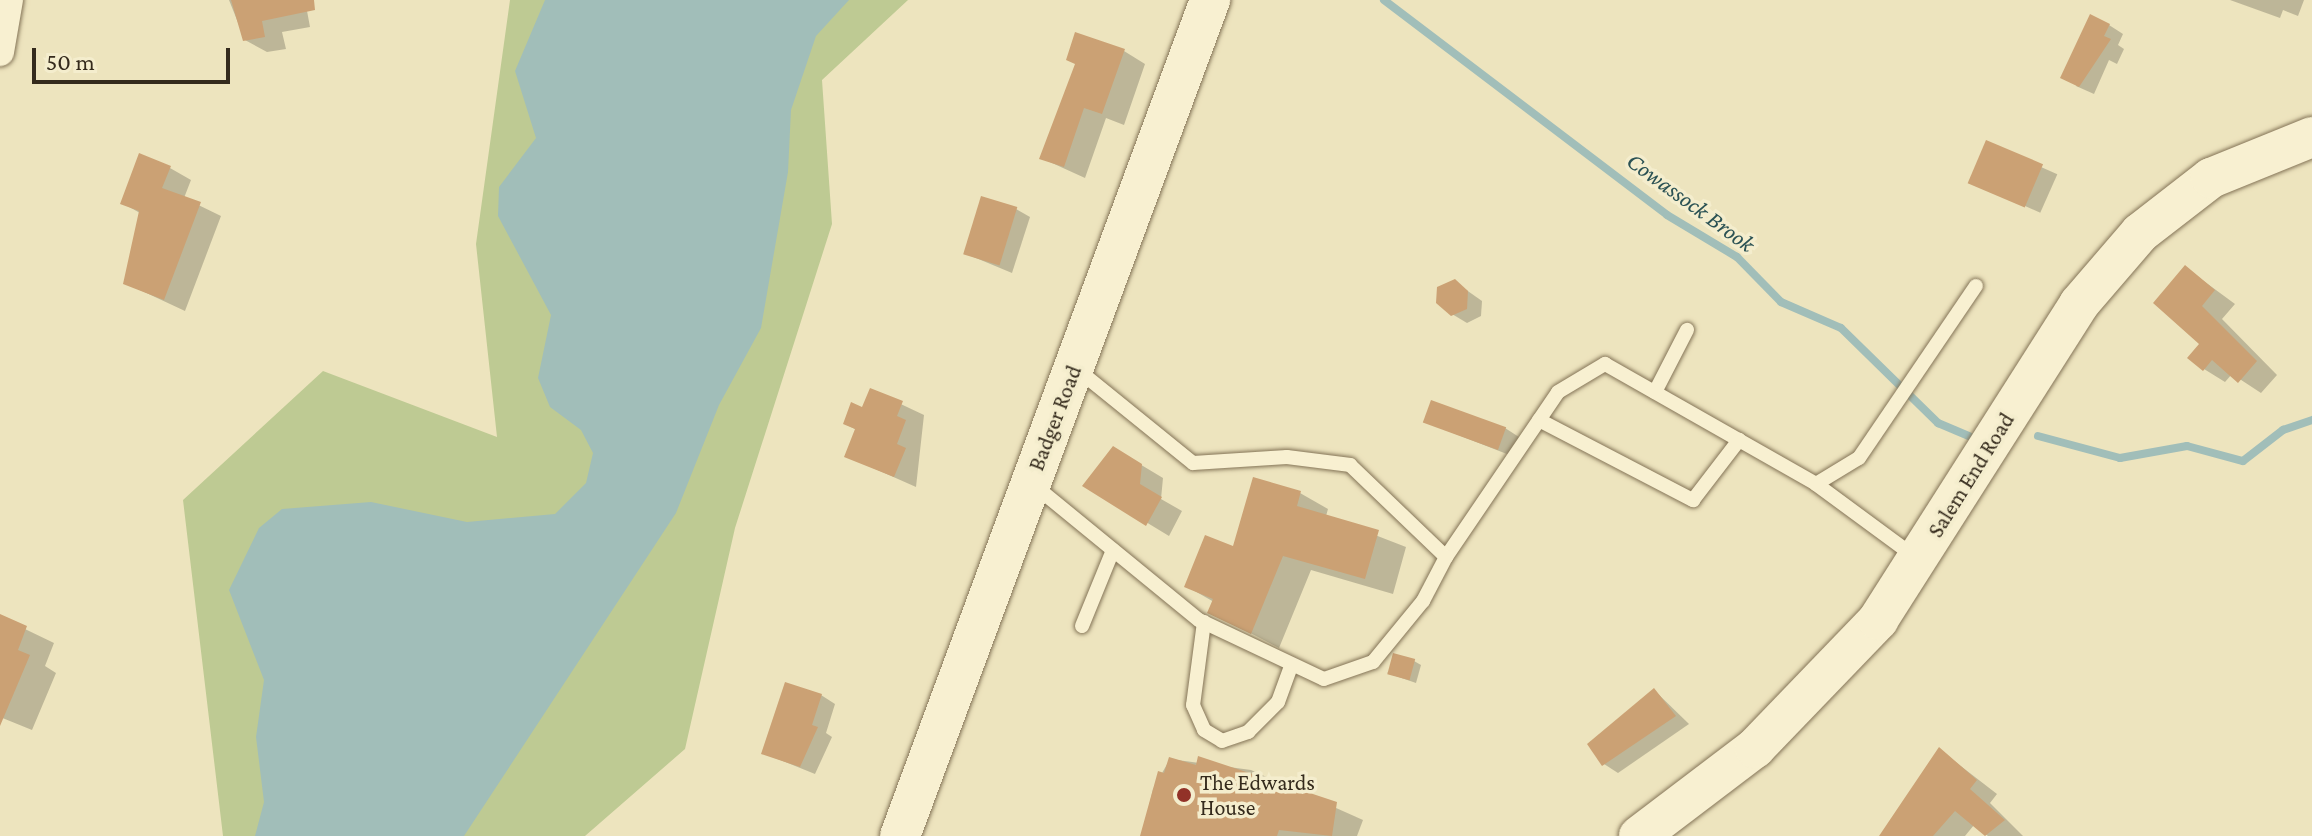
<!DOCTYPE html>
<html>
<head>
<meta charset="utf-8">
<style>
  body { margin:0 }
  #map { position:relative; width:2312px; height:836px; overflow:hidden; background:#ede4be; font-family:"Crimson Pro",serif }
  div>[style] { position:absolute }
  [style*='--x'] { left:calc(var(--x)*1px); top:calc(var(--y)*1px); width:calc(var(--w)*1px); rotate:calc(var(--a)*1deg) }
  .green>* { inset:0; background:#beca93 }
  .water>* { inset:0; background:#a1beb9 }
  .shadow>* { inset:0; background:#0003; transform-origin:0 0 }
  .stream>* { height:8px; margin:-4px; padding:0 4px; transform-origin:4px; border-radius:4px; background:#a1beb9 }
  .building>* { inset:0; background:#cba174; transform-origin:0 0 }
  .roads { filter:drop-shadow(0 0 2px #847457) drop-shadow(0 0 2px #847457) }
  .lane>* { height:14px; margin:-7px; padding:0 7px; transform-origin:7px; border-radius:7px; background:#f8f0d1 }
  .street>* { height:28px; margin:-14px; padding:0 14px; transform-origin:14px; border-radius:14px; background:#f8f0d1 }
  .secondary>* { height:40px; margin:-20px; padding:0 20px; transform-origin:20px; border-radius:20px; background:#f8f0d1 }
  .dots>* { width:22px; height:22px; translate:-50% -50%; box-sizing:border-box; border:4px solid #f4edcd; border-radius:50% }
  span { translate:-50% -50%; white-space:nowrap; text-align:center; line-height:1.15; -webkit-text-stroke:7px #f4edcd; paint-order:stroke }
  .street-label { font-size:22px; color:#342a1c }
  .poi-label { font-size:22px; color:#342a1c }
  .left { translate:0 -50%; text-align:left }
  .water-label { font-size:24px; color:#2b5254; font-style:italic }
  .scale { position:absolute; left:32px; top:48px; width:198px; height:36px; box-sizing:border-box; border:4px solid #342a1c; border-top:0; padding-left:10px; font-size:24px; line-height:28px; white-space:nowrap; color:#342a1c; -webkit-text-stroke:6px #f4edcd; paint-order:stroke }
</style>
</head>
<body>
<div id="map">
  <div class="green">
    <i style="clip-path:polygon(510px 0,908px 0,822px 80px,832px 224px,735px 528px,685px 749px,585px 836px,223px 836px,183px 500px,323px 371px,497px 437px,476px 244px)"></i>
  </div>
  <div class="water">
    <i style="clip-path:polygon(545px 0,849px 0,816px 36px,791px 110px,788px 172px,761px 328px,719px 405px,676px 513px,464px 836px,255px 836px,264px 802px,256px 737px,264px 680px,229px 590px,259px 528px,282px 509px,371px 502px,467px 522px,555px 514px,586px 483px,593px 453px,581px 430px,550px 407px,538px 378px,551px 315px,498px 216px,499px 187px,536px 138px,515px 71px)"></i>
  </div>
  <div class="shadow">
    <i style="clip-path:polygon(229px 0,305px 0,310px 27px,282px 32px,286px 49px,267px 52px,245px 40px)"></i>
    <i style="clip-path:polygon(2230px 0,2304px 0,2298px 16px,2283px 10px,2280px 18px)"></i>
    <i style="clip-path:polygon(2109px 25px,2123px 34px,2118px 45px,2124px 49px,2117px 64px,2109px 60px,2094px 94px,2076px 86px)"></i>
    <i style="clip-path:polygon(1124px 51px,1145px 64px,1124px 125px,1106px 118px,1085px 178px,1041px 158px)"></i>
    <i style="left:1987px;top:143px;width:77px;height:42px;rotate:24deg"></i>
    <i style="clip-path:polygon(170px 168px,191px 180px,184px 198px,221px 216px,185px 311px,125px 283px,140px 213px,122px 203px)"></i>
    <i style="clip-path:polygon(1016px 209px,1030px 217px,1012px 273px,964px 253px)"></i>
    <i style="clip-path:polygon(2186px 268px,2235px 304px,2222px 319px,2277px 375px,2261px 393px,2232px 374px,2225px 382px,2204px 369px)"></i>
    <i style="clip-path:polygon(1455px 282px,1482px 301px,1481px 316px,1467px 323px,1452px 314px)"></i>
    <i style="clip-path:polygon(871px 390px,924px 415px,916px 487px,846px 456px,857px 430px,845px 424px,863px 409px)"></i>
    <i style="clip-path:polygon(1425px 422px,1505px 428px,1519px 437px,1512px 456px)"></i>
    <i style="clip-path:polygon(1113px 448px,1163px 478px,1161px 499px,1182px 511px,1169px 536px,1085px 485px)"></i>
    <i style="clip-path:polygon(1300px 493px,1328px 509px,1326px 516px,1406px 547px,1393px 594px,1311px 570px,1279px 648px,1210px 612px,1214px 602px,1186px 586px)"></i>
    <i style="clip-path:polygon(0 617px,54px 643px,45px 666px,56px 673px,32px 730px,0 717px)"></i>
    <i style="clip-path:polygon(1414px 661px,1421px 665px,1416px 683px,1387px 673px)"></i>
    <i style="clip-path:polygon(1654px 690px,1689px 724px,1618px 773px,1604px 764px)"></i>
    <i style="clip-path:polygon(821px 695px,835px 704px,826px 733px,832px 737px,815px 774px,763px 753px)"></i>
    <i style="clip-path:polygon(1940px 750px,1997px 794px,1990px 803px,2023px 836px,1988px 836px,1974px 825px,1965px 836px,1894px 836px)"></i>
    <i style="clip-path:polygon(1170px 759px,1251px 770px,1363px 820px,1357px 836px,1142px 836px,1153px 789px)"></i>
  </div>
  <div class="stream">
    <i style="--x:1384;--y:0;--w:355;--a:37.2"></i>
    <i style="--x:1667;--y:215;--w:82;--a:31"></i>
    <i style="--x:1737;--y:257;--w:63;--a:45.6"></i>
    <i style="--x:1781;--y:302;--w:65;--a:23.4"></i>
    <i style="--x:1841;--y:328;--w:136;--a:44.4"></i>
    <i style="--x:1938;--y:423;--w:34;--a:23"></i>
    <i style="--x:2038;--y:436;--w:85;--a:15"></i>
    <i style="--x:2120;--y:458;--w:68;--a:-10.2"></i>
    <i style="--x:2187;--y:446;--w:58;--a:15"></i>
    <i style="--x:2243;--y:461;--w:51;--a:-37.8"></i>
    <i style="--x:2283;--y:430;--w:31;--a:-19"></i>
  </div>
  <div class="building">
    <i style="clip-path:polygon(231px 0,314px 0,315px 10px,262px 21px,265px 37px,243px 41px)"></i>
    <i style="clip-path:polygon(2090px 14px,2110px 24px,2104px 36px,2111px 39px,2079px 87px,2060px 78px)"></i>
    <i style="clip-path:polygon(1075px 32px,1125px 49px,1102px 114px,1084px 108px,1064px 167px,1039px 159px,1075px 64px,1066px 60px)"></i>
    <i style="left:1986px;top:140px;width:62px;height:47px;rotate:23deg"></i>
    <i style="clip-path:polygon(139px 153px,171px 166px,162px 188px,201px 202px,164px 300px,123px 284px,139px 211px,120px 204px)"></i>
    <i style="left:981px;top:196px;width:38px;height:61px;rotate:17deg"></i>
    <i style="clip-path:polygon(2185px 265px,2215px 290px,2202px 306px,2257px 361px,2238px 383px,2212px 360px,2203px 371px,2187px 358px,2199px 344px,2153px 303px)"></i>
    <i style="clip-path:polygon(1455px 279px,1468px 291px,1467px 309px,1451px 316px,1436px 303px,1437px 287px)"></i>
    <i style="clip-path:polygon(870px 388px,903px 401px,897px 416px,906px 420px,897px 444px,906px 448px,894px 477px,844px 457px,855px 429px,843px 424px,851px 402px,862px 407px)"></i>
    <i style="left:1431px;top:400px;width:80px;height:24px;rotate:20deg"></i>
    <i style="clip-path:polygon(1113px 446px,1142px 464px,1140px 484px,1162px 497px,1146px 526px,1082px 486px)"></i>
    <i style="clip-path:polygon(1253px 477px,1301px 491px,1297px 506px,1379px 530px,1365px 579px,1283px 556px,1251px 634px,1207px 613px,1213px 599px,1184px 587px,1205px 535px,1233px 546px)"></i>
    <i style="clip-path:polygon(0 614px,27px 626px,18px 650px,30px 655px,0 726px)"></i>
    <i style="left:1393px;top:653px;width:23px;height:22px;rotate:15deg"></i>
    <i style="clip-path:polygon(785px 682px,822px 694px,812px 725px,818px 727px,800px 767px,761px 754px)"></i>
    <i style="clip-path:polygon(1654px 688px,1676px 716px,1602px 766px,1587px 744px)"></i>
    <i style="clip-path:polygon(1939px 747px,1977px 780px,1970px 789px,2005px 820px,1985px 836px,1955px 811px,1933px 836px,1879px 836px)"></i>
    <i style="clip-path:polygon(1198px 756px,1337px 802px,1332px 836px,1279px 830px,1277px 836px,1140px 836px,1158px 771px,1164px 773px,1169px 757px,1196px 765px)"></i>
  </div>
  <div class="roads">
    <div class="lane">
      <i style="--x:1078;--y:370;--w:148;--a:39"></i>
      <i style="--x:1193;--y:463;--w:94;--a:-3.7"></i>
      <i style="--x:1287;--y:457;--w:64;--a:7.2"></i>
      <i style="--x:1350;--y:465;--w:133;--a:43.8"></i>
      <i style="--x:1446;--y:557;--w:199;--a:-55.8"></i>
      <i style="--x:1558;--y:392;--w:55;--a:-30.8"></i>
      <i style="--x:1605;--y:364;--w:243;--a:29.6"></i>
      <i style="--x:1816;--y:484;--w:123;--a:36.4"></i>
      <i style="--x:1655;--y:392;--w:70;--a:-62.7"></i>
      <i style="--x:1539;--y:420;--w:174;--a:27.5"></i>
      <i style="--x:1693;--y:500;--w:76;--a:-52.5"></i>
      <i style="--x:1816;--y:484;--w:50;--a:-31.2"></i>
      <i style="--x:1859;--y:458;--w:208;--a:-55.8"></i>
      <i style="--x:1035;--y:486;--w:212;--a:39.3"></i>
      <i style="--x:1199;--y:620;--w:138;--a:25.3"></i>
      <i style="--x:1324;--y:679;--w:52;--a:-19.1"></i>
      <i style="--x:1373;--y:662;--w:79;--a:-50.7"></i>
      <i style="--x:1423;--y:601;--w:50;--a:-62.4"></i>
      <i style="--x:1204;--y:622;--w:84;--a:97.5"></i>
      <i style="--x:1193;--y:705;--w:27;--a:66"></i>
      <i style="--x:1204;--y:730;--w:21;--a:31"></i>
      <i style="--x:1222;--y:741;--w:28;--a:-19"></i>
      <i style="--x:1248;--y:732;--w:42;--a:-45"></i>
      <i style="--x:1278;--y:702;--w:37;--a:-70"></i>
      <i style="--x:1082;--y:626;--w:82;--a:-67.8"></i>
    </div>
    <div class="street">
      <i style="--x:0;--y:52;--w:53;--a:-80.2"></i>
    </div>
    <div class="secondary">
      <i style="--x:900;--y:836;--w:892;--a:-69.65"></i>
      <i style="--x:1639;--y:836;--w:146;--a:-37.2"></i>
      <i style="--x:1755;--y:748;--w:178;--a:-46.1"></i>
      <i style="--x:1878;--y:620;--w:375;--a:-57.5"></i>
      <i style="--x:2079;--y:304;--w:94;--a:-49.3"></i>
      <i style="--x:2140;--y:233;--w:90;--a:-37.8"></i>
      <i style="--x:2211;--y:178;--w:109;--a:-22.1"></i>
    </div>
  </div>
  <div class="dots">
    <i style="left:1184px;top:795px;background:#923228"></i>
  </div>
  <div class="street-label">
    <span style="left:1055px;top:418px;rotate:-69deg">Badger Road</span>
    <span style="left:1971px;top:475px;rotate:-58deg">Salem End Road</span>
  </div>
  <div class="poi-label">
    <span class="left" style="left:1200px;top:795px">The Edwards<br>House</span>
  </div>
  <div class="water-label">
    <span style="left:1691px;top:202px;rotate:36deg">Cowassock Brook</span>
  </div>
  <div class="scale">50 m</div>
</div>
</body>
</html>
